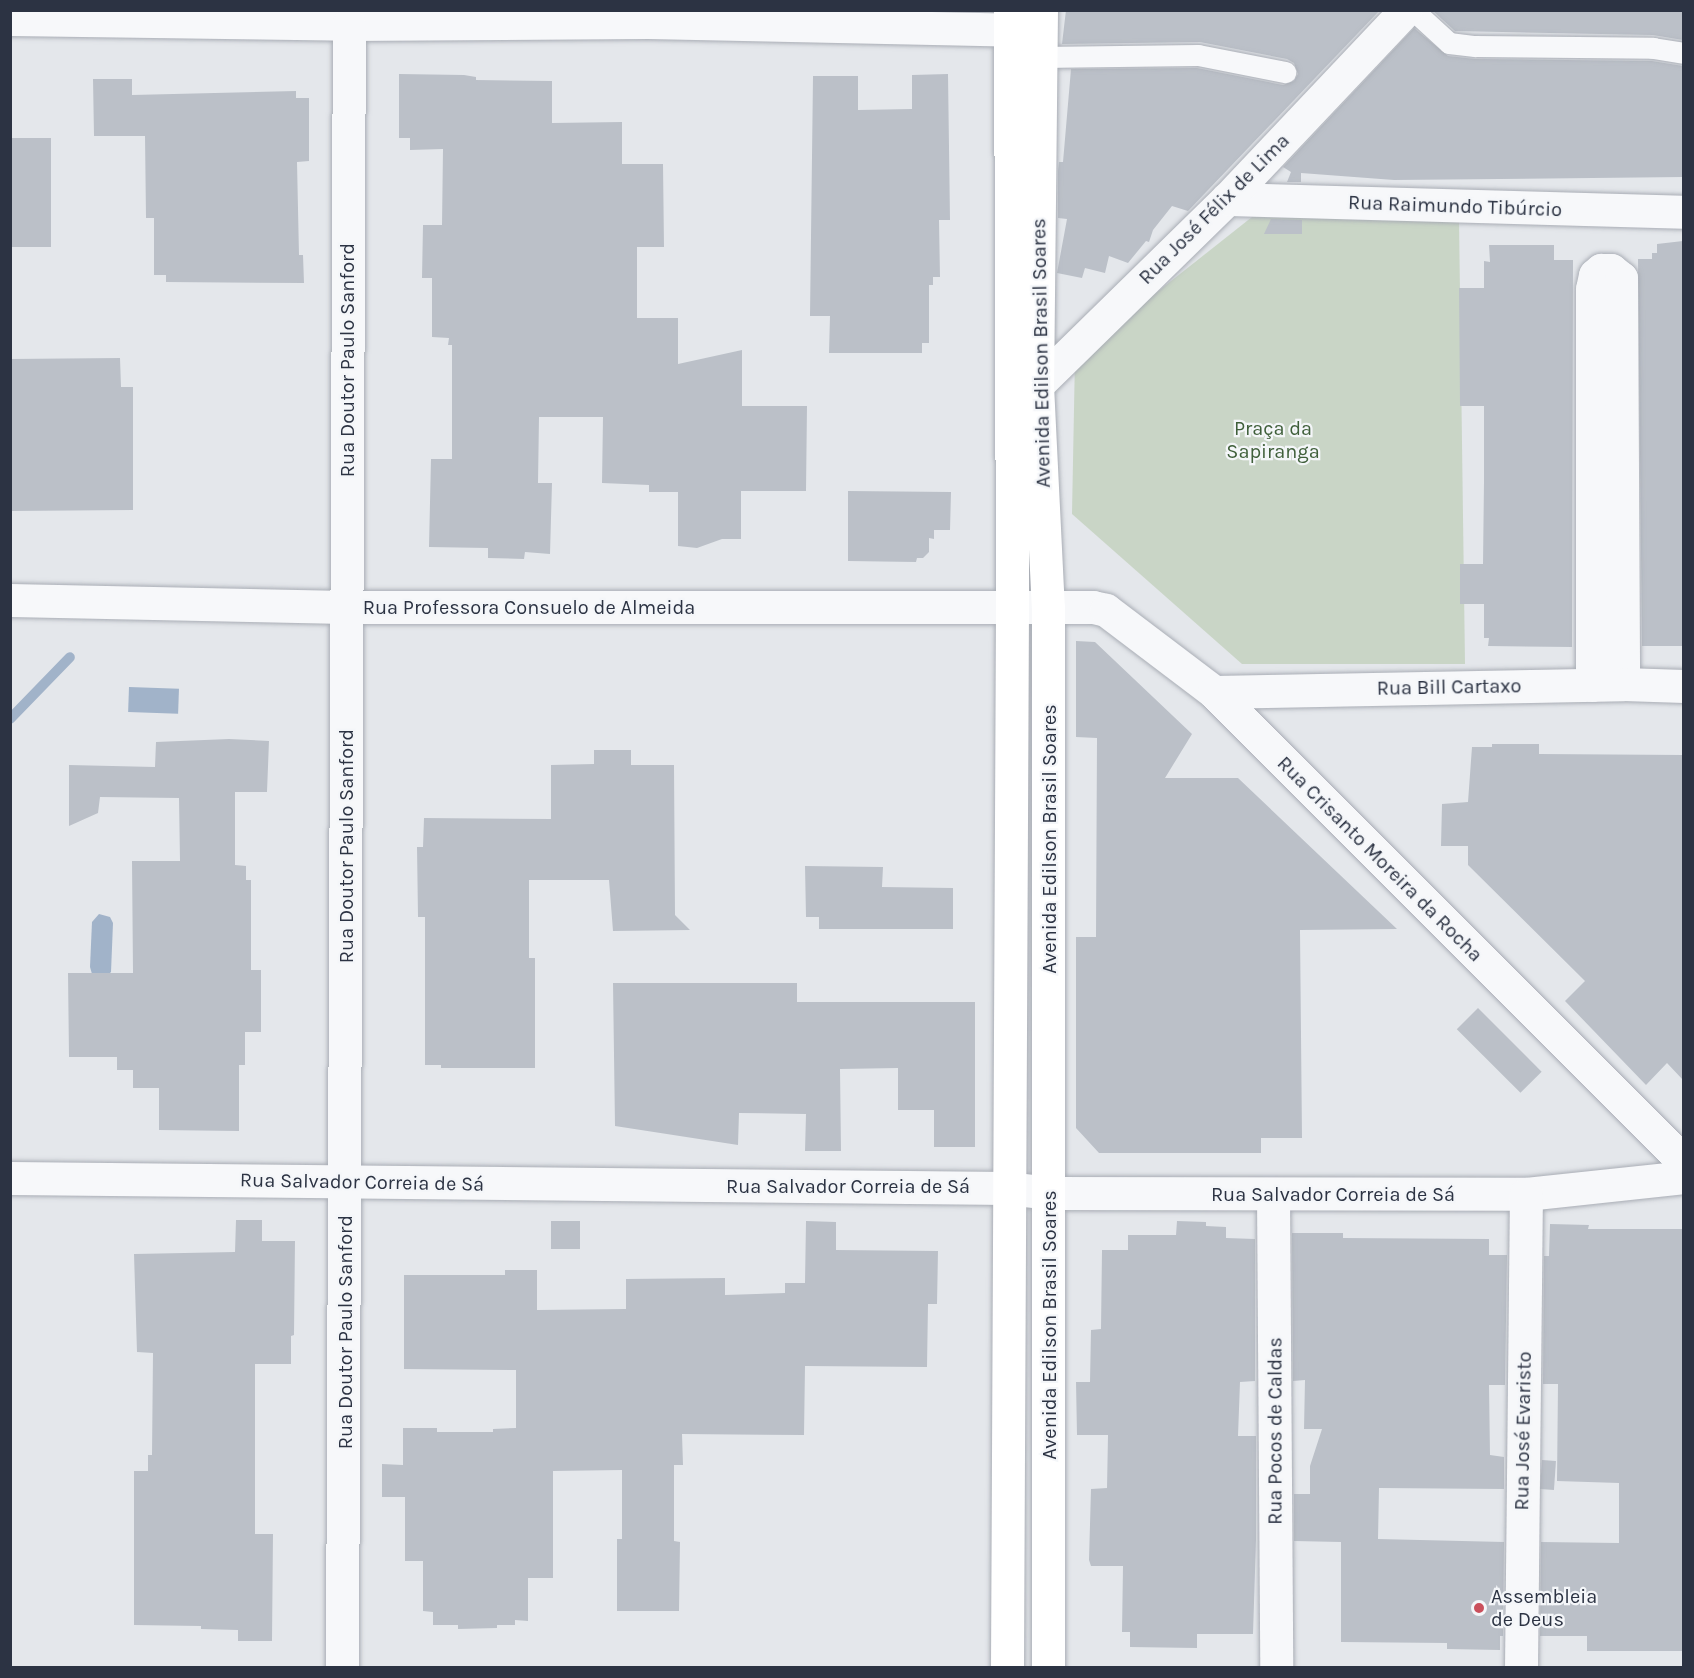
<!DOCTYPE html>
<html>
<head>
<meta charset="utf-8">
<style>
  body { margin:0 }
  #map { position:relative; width:1694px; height:1678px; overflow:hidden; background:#e4e7eb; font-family:Karla,sans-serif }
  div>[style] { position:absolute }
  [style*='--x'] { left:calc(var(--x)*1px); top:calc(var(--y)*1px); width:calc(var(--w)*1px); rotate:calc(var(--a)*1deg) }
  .green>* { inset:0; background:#c9d5c6 }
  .water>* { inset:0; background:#a1b3c9; transform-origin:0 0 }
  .stream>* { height:10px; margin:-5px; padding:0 5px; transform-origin:5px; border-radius:5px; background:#a1b3c9 }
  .building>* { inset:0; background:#bbc0c8; transform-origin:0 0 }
  .roads { filter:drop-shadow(0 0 2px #a9adb5) drop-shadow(0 0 2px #a9adb5) }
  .lane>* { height:21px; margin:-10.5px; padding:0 10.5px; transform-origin:10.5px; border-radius:10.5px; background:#f7f8fa }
  .street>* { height:33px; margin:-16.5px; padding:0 16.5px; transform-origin:16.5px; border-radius:16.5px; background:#f7f8fa }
  .secondary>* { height:33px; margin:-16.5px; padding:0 16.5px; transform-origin:16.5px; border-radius:16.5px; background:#fff }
  .dots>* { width:16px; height:16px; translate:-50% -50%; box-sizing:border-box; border:3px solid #f4f6f9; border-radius:50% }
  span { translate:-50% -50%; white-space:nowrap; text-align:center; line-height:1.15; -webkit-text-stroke:4.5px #f4f6f9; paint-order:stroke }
  .street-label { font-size:20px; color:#2c3343 }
  .park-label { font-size:20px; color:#3f5f3a }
  .poi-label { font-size:20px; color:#2c3343 }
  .left { translate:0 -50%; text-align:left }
  .frame { position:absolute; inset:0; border:12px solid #2c3343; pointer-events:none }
</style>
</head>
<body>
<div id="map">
  <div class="green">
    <i style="clip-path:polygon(1252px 217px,1459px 220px,1465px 664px,1242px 664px,1072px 514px,1075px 357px)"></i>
  </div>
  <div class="water">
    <i style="left:129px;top:687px;width:50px;height:25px;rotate:2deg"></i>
    <i style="clip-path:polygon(99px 914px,110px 917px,113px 923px,111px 972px,108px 975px,92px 974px,90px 967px,92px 922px)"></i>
  </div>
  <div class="stream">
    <i style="--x:10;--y:719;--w:86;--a:-45.9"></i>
  </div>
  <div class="building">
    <i style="clip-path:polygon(1066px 10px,1380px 10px,1188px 211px,1172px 206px,1153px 230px,1149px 242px,1146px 241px,1128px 263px,1109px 256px,1105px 273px,1085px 268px,1082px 278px,1057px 273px,1067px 219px,1058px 218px,1058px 171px,1059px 162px,1063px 162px,1071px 69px,1197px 68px,1283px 85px,1294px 81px,1298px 74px,1294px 63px,1287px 59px,1200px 42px,1062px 44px)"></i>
    <i style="clip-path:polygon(1432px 10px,1683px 10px,1683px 40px,1653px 35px,1455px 31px)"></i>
    <i style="clip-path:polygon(1414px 28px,1448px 56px,1475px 59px,1652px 61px,1683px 66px,1683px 177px,1394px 180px,1301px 173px,1301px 182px,1287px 182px,1291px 172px,1283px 167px)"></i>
    <i style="clip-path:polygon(399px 74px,464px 75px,476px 77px,476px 80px,552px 81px,552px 123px,622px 122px,622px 164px,663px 164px,664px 247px,637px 247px,637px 318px,678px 318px,678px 364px,742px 350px,742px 406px,807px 406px,806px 491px,741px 491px,741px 539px,722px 539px,697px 548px,678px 546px,678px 492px,649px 492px,649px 485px,602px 483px,603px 417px,539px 417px,538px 483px,552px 483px,550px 554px,525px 552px,524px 559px,488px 558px,488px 548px,429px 547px,431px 459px,452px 459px,452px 345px,448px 345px,449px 338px,432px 337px,432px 278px,422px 278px,423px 225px,442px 225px,443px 149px,410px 150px,410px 138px,399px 138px)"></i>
    <i style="clip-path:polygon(948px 74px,950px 220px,939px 220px,940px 277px,933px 277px,933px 285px,929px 285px,929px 343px,922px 343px,922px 353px,829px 353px,830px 316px,810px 316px,813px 76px,858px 76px,858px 110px,912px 109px,912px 75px)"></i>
    <i style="clip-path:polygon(93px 79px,132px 79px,132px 95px,296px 91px,296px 98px,309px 98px,309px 161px,297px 162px,299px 255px,303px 255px,304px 283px,166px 282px,166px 275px,154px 275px,154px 218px,146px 218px,145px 136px,94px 136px)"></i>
    <i style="left:10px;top:138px;width:41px;height:109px"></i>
    <i style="clip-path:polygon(1271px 219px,1302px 220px,1302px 234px,1264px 234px)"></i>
    <i style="clip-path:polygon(1683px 241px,1683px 646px,1642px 646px,1638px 259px,1652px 259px,1652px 253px,1657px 253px,1657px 244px)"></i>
    <i style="clip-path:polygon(1489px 245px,1554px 245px,1554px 260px,1573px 260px,1572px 647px,1488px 646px,1489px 638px,1484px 638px,1484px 604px,1460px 604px,1460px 564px,1483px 564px,1484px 481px,1484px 406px,1460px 406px,1459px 288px,1484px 288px,1484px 261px,1490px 262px)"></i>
    <i style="clip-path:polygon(120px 358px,121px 387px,133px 387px,133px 510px,10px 511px,10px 359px)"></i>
    <i style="clip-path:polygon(848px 491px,951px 492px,950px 530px,934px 530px,934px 539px,929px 538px,929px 552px,923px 558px,917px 558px,916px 562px,848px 561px)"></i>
    <i style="clip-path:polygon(1076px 641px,1095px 642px,1192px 734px,1165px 778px,1238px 778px,1397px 929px,1300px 930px,1302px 1138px,1261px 1138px,1261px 1153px,1099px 1153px,1076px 1128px,1076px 937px,1096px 937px,1097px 738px,1076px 737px)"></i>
    <i style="clip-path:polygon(229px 739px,269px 741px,267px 792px,235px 792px,235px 865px,246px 866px,246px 880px,251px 880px,251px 970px,261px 970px,261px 1032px,245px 1032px,245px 1065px,239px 1065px,239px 1131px,159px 1130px,159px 1088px,133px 1088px,133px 1070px,117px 1070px,117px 1057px,69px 1057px,68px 973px,133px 973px,132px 861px,180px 861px,179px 798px,100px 797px,98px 813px,69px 826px,69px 765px,155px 767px,156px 742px)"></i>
    <i style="clip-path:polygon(1492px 744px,1539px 744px,1539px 754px,1683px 755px,1683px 1080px,1667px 1063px,1646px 1085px,1565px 1001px,1585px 981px,1468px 865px,1468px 846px,1441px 846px,1442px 804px,1468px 802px,1472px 747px,1492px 747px)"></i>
    <i style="clip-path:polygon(594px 750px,631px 750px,631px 765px,674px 765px,675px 915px,690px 930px,613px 931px,609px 880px,529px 880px,529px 958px,535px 958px,535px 1068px,441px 1068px,441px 1065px,425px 1065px,425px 917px,418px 917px,417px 847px,423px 847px,424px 818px,551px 819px,551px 765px,594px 764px)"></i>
    <i style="clip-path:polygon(805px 866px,883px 867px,882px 887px,953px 888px,953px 929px,819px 929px,819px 917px,806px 917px)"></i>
    <i style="clip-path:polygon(613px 983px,797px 983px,797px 1002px,975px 1002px,975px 1147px,934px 1147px,934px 1110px,898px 1110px,898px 1068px,840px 1069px,841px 1151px,805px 1151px,806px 1114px,739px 1113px,738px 1145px,615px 1126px)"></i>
    <i style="left:1478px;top:1008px;width:90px;height:30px;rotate:45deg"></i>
    <i style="clip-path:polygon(236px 1220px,262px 1220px,262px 1241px,295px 1241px,294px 1335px,291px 1336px,291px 1364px,255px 1364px,255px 1534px,273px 1534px,272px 1641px,238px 1641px,238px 1630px,201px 1629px,201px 1626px,134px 1625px,134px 1471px,148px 1471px,148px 1455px,152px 1455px,153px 1353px,137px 1352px,134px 1254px,235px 1252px)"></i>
    <i style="left:551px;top:1221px;width:29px;height:28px"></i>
    <i style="clip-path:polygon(806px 1221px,836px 1222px,836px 1250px,938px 1251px,937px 1304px,928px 1304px,927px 1367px,805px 1366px,804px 1435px,682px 1434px,683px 1465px,674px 1465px,674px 1541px,680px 1542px,679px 1611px,617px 1611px,617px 1539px,622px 1539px,622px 1470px,553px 1471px,553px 1578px,528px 1578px,528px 1621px,515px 1620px,515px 1625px,497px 1625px,497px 1628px,458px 1629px,458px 1625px,433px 1625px,433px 1612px,423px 1611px,423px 1561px,405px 1561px,405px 1497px,382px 1497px,382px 1464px,403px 1465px,403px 1428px,437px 1428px,437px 1432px,493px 1432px,493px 1429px,516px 1428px,516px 1370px,404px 1369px,404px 1275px,505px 1275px,505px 1270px,537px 1270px,537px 1310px,626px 1309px,626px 1279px,725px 1278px,725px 1295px,785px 1293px,785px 1283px,805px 1283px)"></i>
    <i style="clip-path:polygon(1177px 1221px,1206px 1222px,1206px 1226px,1226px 1227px,1226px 1238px,1255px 1239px,1255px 1381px,1240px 1382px,1238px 1436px,1256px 1436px,1256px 1540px,1253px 1634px,1197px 1634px,1197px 1648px,1130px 1647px,1130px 1632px,1122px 1632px,1123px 1566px,1091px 1566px,1089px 1560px,1091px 1489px,1107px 1488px,1108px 1435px,1077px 1435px,1076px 1382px,1090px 1382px,1091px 1330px,1101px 1329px,1102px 1250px,1128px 1250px,1128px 1235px,1176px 1235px)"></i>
    <i style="clip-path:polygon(1550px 1224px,1589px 1225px,1588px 1229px,1683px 1229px,1683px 1651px,1587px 1651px,1587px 1636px,1540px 1636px,1541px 1542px,1619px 1543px,1619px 1483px,1557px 1481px,1558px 1384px,1543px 1384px,1544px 1256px,1549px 1256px)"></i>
    <i style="clip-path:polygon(1292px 1233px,1343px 1233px,1343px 1238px,1489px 1239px,1489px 1255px,1507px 1255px,1505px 1385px,1489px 1385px,1490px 1455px,1504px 1457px,1504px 1489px,1379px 1488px,1378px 1539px,1504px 1542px,1503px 1636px,1500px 1636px,1500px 1650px,1447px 1649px,1447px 1643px,1341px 1642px,1341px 1542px,1294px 1541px,1294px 1494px,1310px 1494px,1310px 1466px,1322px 1429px,1304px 1429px,1305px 1380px,1293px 1381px)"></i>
    <i style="left:1542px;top:1460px;width:14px;height:29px;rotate:4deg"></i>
  </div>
  <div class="roads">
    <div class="lane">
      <i style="--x:1413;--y:10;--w:49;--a:42.5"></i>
      <i style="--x:1449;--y:43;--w:26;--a:7"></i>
      <i style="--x:1475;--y:46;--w:178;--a:0.6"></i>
      <i style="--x:1653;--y:48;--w:31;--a:9"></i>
      <i style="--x:1040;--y:57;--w:158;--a:-0.7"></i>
      <i style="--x:1198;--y:55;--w:89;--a:11.1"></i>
    </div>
    <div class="street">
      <i style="--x:10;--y:19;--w:339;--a:0.8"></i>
      <i style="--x:349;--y:24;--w:299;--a:-0.4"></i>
      <i style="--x:648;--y:22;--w:390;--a:1.2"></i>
      <i style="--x:1227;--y:199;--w:457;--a:1.6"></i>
      <i style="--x:1015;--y:386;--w:22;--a:-3"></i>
      <i style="--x:1037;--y:385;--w:266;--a:-44.4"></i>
      <i style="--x:1227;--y:199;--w:260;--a:-46.6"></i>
      <i style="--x:10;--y:600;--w:335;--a:1.2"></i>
      <i style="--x:345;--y:607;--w:748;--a:0"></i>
      <i style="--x:1093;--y:607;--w:13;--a:13"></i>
      <i style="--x:1106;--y:610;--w:136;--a:37.2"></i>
      <i style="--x:1214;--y:692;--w:665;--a:45"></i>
      <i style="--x:1592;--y:685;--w:396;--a:-90"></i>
      <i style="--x:1592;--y:289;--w:14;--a:-78"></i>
      <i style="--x:1595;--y:275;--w:8;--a:-40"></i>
      <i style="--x:1601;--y:270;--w:10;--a:0"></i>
      <i style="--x:1611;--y:270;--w:13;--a:39"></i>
      <i style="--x:1621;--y:278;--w:406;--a:89.7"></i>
      <i style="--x:1214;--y:692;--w:409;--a:-1.1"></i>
      <i style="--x:1623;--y:684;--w:61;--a:1.9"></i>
      <i style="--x:10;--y:1178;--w:998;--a:0.57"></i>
      <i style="--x:1008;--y:1188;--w:41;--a:7"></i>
      <i style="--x:1049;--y:1193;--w:477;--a:0.1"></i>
      <i style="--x:1526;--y:1194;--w:159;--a:-6.1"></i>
      <i style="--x:1273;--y:1194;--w:474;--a:89.6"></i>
      <i style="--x:342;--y:1668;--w:1644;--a:-89.76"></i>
      <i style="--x:1521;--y:1668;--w:474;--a:-89.4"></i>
    </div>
    <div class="secondary">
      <i style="--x:1041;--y:10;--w:375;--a:90.6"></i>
      <i style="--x:1037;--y:385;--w:222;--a:87.2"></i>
      <i style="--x:1048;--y:607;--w:1061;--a:90"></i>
      <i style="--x:1007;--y:1668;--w:1061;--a:-89.73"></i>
      <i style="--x:1012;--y:607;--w:597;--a:-90.19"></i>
    </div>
  </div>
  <div class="dots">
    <i style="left:1479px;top:1608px;background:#ca505c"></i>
  </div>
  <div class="street-label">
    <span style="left:1455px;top:206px;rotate:2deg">Rua Raimundo Tibúrcio</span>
    <span style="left:1214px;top:209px;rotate:-45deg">Rua José Félix de Lima</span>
    <span style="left:1041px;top:353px;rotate:-91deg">Avenida Edilson Brasil Soares</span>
    <span style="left:347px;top:360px;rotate:-90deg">Rua Doutor Paulo Sanford</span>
    <span style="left:529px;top:607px">Rua Professora Consuelo de Almeida</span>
    <span style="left:1449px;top:687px;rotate:-1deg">Rua Bill Cartaxo</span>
    <span style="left:1049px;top:839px;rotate:-90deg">Avenida Edilson Brasil Soares</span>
    <span style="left:346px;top:846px;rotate:-90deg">Rua Doutor Paulo Sanford</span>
    <span style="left:1380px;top:859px;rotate:45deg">Rua Crisanto Moreira da Rocha</span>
    <span style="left:362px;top:1182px;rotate:1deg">Rua Salvador Correia de Sá</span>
    <span style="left:848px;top:1186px">Rua Salvador Correia de Sá</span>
    <span style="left:1333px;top:1194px">Rua Salvador Correia de Sá</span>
    <span style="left:1049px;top:1325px;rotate:-90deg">Avenida Edilson Brasil Soares</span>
    <span style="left:345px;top:1332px;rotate:-90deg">Rua Doutor Paulo Sanford</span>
    <span style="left:1275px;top:1431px;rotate:-90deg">Rua Pocos de Caldas</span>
    <span style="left:1523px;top:1431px;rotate:-89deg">Rua José Evaristo</span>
  </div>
  <div class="park-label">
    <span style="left:1273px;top:440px">Praça da<br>Sapiranga</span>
  </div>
  <div class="poi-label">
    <span class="left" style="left:1491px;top:1608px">Assembleia<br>de Deus</span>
  </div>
  <div class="frame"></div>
</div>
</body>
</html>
